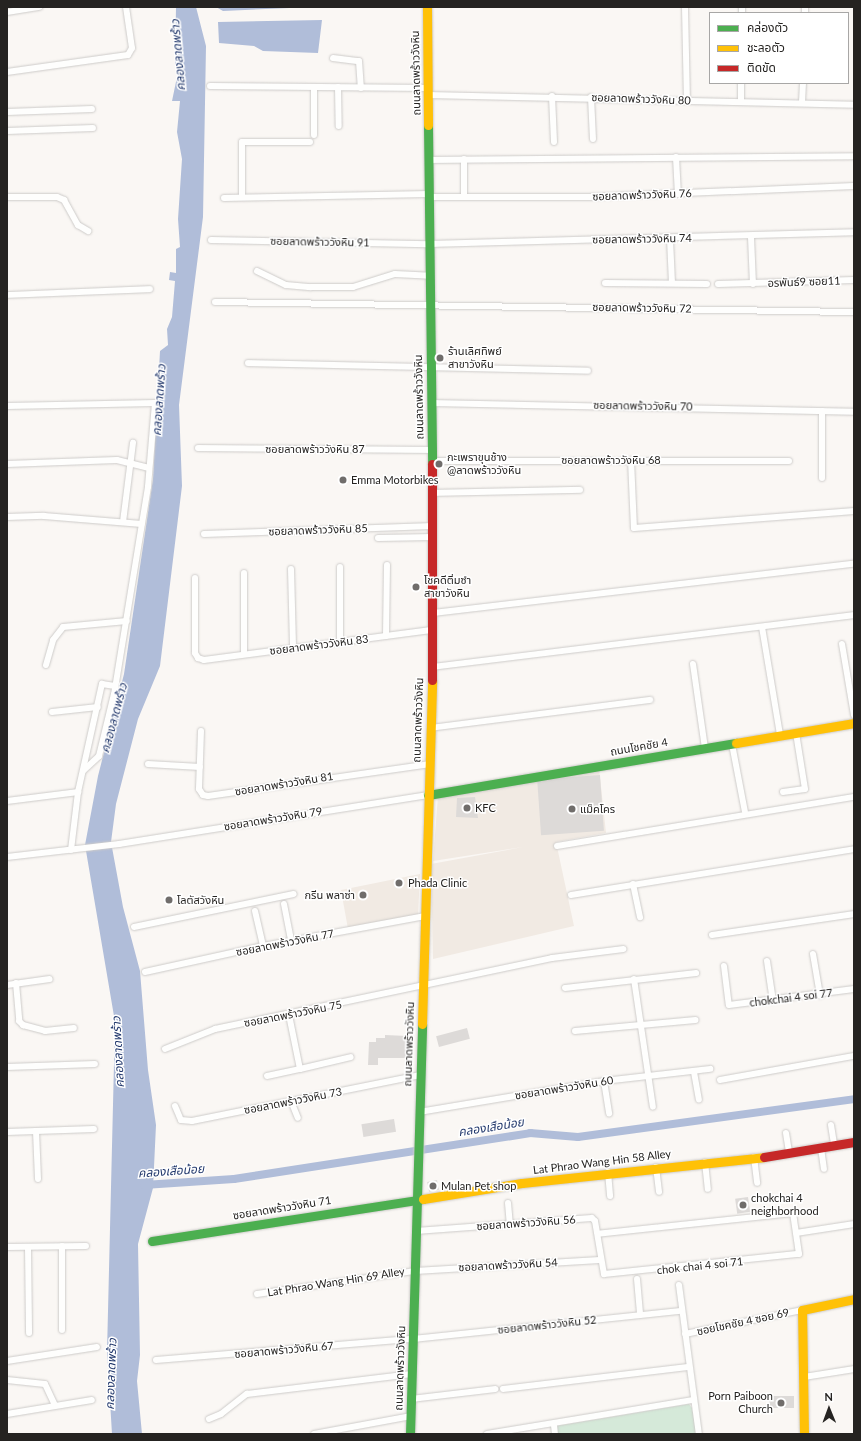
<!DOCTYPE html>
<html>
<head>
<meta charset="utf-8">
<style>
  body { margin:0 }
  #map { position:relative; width:861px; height:1441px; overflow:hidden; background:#faf7f4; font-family:Lato,"Noto Sans Thai",sans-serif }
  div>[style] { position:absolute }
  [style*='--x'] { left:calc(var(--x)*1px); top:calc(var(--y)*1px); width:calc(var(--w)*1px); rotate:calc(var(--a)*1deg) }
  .built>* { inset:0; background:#f1eae3 }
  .green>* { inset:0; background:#d5e9d9 }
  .water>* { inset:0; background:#b0bdd9 }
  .canal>* { height:8px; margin:-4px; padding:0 4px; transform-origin:4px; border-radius:4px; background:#b0bdd9 }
  .building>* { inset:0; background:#dddad8; transform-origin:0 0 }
  .roads { filter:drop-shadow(0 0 1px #cdcbc9) drop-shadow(0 0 1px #cdcbc9) }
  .street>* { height:6px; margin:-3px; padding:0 3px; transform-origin:3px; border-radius:3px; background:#fefefd }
  .fast>* { height:9px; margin:-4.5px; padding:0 4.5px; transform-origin:4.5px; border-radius:4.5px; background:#4caf50 }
  .slow>* { height:9px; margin:-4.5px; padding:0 4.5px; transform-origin:4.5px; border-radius:4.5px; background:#ffc107 }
  .jam>* { height:9px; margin:-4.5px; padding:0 4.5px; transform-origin:4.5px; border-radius:4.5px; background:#c62828 }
  .dots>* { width:11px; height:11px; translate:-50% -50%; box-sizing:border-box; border:2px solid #fff; border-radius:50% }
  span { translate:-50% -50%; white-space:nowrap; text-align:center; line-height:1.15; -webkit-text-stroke:3px #fff; paint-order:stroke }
  .street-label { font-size:11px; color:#252321 }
  .poi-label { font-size:11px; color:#252321 }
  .left { translate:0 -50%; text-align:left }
  .right { translate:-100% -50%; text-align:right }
  .water-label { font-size:12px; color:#22386c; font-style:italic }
  .frame { position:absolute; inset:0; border:8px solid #252321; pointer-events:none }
  .legend { position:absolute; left:709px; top:12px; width:140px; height:72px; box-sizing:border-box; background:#fff; border:1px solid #a8a7a6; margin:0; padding:5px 7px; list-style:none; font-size:12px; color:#252321 }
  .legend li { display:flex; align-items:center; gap:8px; height:20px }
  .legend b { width:20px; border:1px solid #a8a7a6 }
  .north { position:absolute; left:809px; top:1389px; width:40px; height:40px; -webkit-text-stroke:3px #fff; paint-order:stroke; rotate:359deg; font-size:11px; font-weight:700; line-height:16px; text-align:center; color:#252321 }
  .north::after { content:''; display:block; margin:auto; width:14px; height:18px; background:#252321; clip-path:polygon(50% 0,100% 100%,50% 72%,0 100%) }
</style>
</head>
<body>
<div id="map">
  <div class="built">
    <i style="clip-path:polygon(599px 768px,606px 833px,556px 842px,574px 926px,433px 959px,431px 864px,523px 847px,433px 861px,438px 796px)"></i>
    <i style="clip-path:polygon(420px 874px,418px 916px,348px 929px,341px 890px)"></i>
  </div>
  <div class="green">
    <i style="clip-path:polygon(689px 1404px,692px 1408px,697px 1434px,556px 1434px,550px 1427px)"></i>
  </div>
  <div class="water">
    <i style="clip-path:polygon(176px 7px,196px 7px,206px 46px,203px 217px,179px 405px,182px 486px,160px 666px,138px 719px,116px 804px,111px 842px,123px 907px,140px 971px,148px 1070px,156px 1125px,153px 1188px,138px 1244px,140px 1355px,137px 1381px,142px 1434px,112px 1434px,107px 1352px,115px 1022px,85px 845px,98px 776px,124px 674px,153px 479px,160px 351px,168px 345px,167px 329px,172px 317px,175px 281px,169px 280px,170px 272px,176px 273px,176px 249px,180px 247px,178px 219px,182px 159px,177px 132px,180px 101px,172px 101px,177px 77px,180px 77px,180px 65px,175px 65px)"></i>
    <i style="clip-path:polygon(216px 7px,313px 7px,223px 11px)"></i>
    <i style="clip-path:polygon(322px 20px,318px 53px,263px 51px,254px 46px,219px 43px,218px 22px)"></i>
  </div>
  <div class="canal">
    <i style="--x:144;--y:1185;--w:90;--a:-3.8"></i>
    <i style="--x:234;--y:1179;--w:300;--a:-8.8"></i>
    <i style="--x:530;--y:1133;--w:48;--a:4.8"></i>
    <i style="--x:578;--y:1137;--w:279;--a:-7.8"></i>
  </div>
  <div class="building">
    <i style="left:600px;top:775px;width:56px;height:63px;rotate:86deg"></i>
    <i style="clip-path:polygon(475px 797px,478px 818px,456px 817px,457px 798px)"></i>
    <i style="left:467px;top:1028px;width:11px;height:32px;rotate:75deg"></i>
    <i style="clip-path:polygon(385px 1035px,407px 1036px,406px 1058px,378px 1058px,378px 1065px,368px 1065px,369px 1042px,376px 1042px,376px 1038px,385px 1038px)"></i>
    <i style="left:394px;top:1119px;width:13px;height:33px;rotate:81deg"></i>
    <i style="left:437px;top:1180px;width:10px;height:10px;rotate:79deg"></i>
    <i style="left:748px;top:1197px;width:15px;height:13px;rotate:82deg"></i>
    <i style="left:794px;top:1396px;width:12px;height:25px;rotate:90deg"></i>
  </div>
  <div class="roads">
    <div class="street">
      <i style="--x:685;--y:7;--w:93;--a:88.8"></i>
      <i style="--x:7;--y:12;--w:33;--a:-9"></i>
      <i style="--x:742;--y:13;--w:6;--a:-90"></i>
      <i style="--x:805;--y:13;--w:6;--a:-90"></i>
      <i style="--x:333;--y:58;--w:26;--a:7"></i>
      <i style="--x:359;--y:61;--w:27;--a:86"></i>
      <i style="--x:7;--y:72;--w:122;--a:-8"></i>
      <i style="--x:128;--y:55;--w:8;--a:-60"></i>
      <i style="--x:132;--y:48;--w:41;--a:-98.3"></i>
      <i style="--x:210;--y:86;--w:218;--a:0.5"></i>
      <i style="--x:338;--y:87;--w:39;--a:89"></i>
      <i style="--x:428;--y:95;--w:426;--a:1.3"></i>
      <i style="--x:552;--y:96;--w:46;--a:87.5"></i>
      <i style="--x:591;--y:97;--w:42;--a:87.3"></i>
      <i style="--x:741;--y:101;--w:18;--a:-90"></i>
      <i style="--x:802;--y:102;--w:19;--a:-87"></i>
      <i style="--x:7;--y:112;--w:85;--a:-2"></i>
      <i style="--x:7;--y:131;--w:86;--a:-2"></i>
      <i style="--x:314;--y:135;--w:48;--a:-90"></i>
      <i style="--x:676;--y:157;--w:37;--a:87"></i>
      <i style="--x:464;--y:159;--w:38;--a:90"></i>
      <i style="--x:429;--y:160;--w:425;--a:-0.5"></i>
      <i style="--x:7;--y:197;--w:50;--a:0"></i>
      <i style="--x:57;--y:197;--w:8;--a:23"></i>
      <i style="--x:64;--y:200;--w:29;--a:61"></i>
      <i style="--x:78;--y:225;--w:12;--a:31"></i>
      <i style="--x:242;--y:197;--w:55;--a:-90"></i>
      <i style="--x:242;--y:142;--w:68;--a:0"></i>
      <i style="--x:429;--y:197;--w:161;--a:0"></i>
      <i style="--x:590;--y:197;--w:264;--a:-2.4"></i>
      <i style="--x:224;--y:198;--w:205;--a:-1.1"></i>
      <i style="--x:751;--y:237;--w:47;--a:87.6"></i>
      <i style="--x:670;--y:239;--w:44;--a:87.4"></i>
      <i style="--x:211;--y:240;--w:218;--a:1.1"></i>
      <i style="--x:429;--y:244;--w:425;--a:-1.6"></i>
      <i style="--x:257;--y:271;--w:32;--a:26"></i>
      <i style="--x:286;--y:285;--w:25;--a:5"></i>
      <i style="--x:311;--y:287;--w:42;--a:0"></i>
      <i style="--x:353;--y:287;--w:44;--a:-17.2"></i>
      <i style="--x:395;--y:274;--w:35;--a:3"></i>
      <i style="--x:605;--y:283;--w:102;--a:0.6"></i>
      <i style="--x:718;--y:284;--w:136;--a:-1.7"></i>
      <i style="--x:7;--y:295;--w:143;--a:-2.4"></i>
      <i style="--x:215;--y:302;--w:639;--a:0.9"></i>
      <i style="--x:248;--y:363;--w:340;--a:1.3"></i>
      <i style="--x:431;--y:403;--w:423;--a:1.2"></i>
      <i style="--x:7;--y:406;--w:148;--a:-1.2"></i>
      <i style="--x:155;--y:403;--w:84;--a:94.8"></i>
      <i style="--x:148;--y:487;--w:210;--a:99.3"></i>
      <i style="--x:114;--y:694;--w:64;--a:103.6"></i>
      <i style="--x:99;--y:756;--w:21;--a:137"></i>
      <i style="--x:198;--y:448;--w:234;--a:0.5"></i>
      <i style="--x:631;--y:460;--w:68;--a:87.5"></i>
      <i style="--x:634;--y:528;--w:221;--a:-4.4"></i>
      <i style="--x:432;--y:461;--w:357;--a:0"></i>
      <i style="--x:7;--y:464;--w:110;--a:-2.1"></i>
      <i style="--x:117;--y:460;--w:32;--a:14"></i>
      <i style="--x:822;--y:478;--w:67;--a:-90"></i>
      <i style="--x:432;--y:493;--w:148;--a:-1.2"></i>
      <i style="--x:7;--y:517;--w:37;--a:-2"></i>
      <i style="--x:44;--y:516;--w:98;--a:4.7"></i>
      <i style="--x:123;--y:522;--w:80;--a:-82.8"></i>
      <i style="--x:204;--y:534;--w:229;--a:-2"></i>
      <i style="--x:378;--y:538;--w:55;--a:-1"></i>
      <i style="--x:291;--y:569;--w:79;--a:88.5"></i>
      <i style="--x:195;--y:578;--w:75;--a:90"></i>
      <i style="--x:195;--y:653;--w:6;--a:59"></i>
      <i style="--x:198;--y:658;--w:6;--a:18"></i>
      <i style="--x:204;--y:660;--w:231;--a:-7.5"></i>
      <i style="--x:434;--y:613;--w:423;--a:-6.7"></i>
      <i style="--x:762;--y:627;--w:109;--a:80.5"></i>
      <i style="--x:386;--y:636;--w:71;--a:-89.2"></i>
      <i style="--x:340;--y:642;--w:75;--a:-90"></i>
      <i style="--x:842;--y:644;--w:72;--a:80.4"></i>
      <i style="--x:244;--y:654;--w:81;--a:-90"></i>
      <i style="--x:693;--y:664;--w:85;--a:81.9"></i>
      <i style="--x:46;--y:665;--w:26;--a:-74"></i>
      <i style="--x:53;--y:640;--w:16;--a:-52"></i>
      <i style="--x:63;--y:627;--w:64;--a:-5.4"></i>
      <i style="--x:432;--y:667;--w:425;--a:-7"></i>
      <i style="--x:52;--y:712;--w:46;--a:-6.2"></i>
      <i style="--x:430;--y:728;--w:222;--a:-7.3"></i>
      <i style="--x:201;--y:731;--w:58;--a:92"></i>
      <i style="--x:199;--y:789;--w:7;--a:56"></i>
      <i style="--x:203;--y:795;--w:5;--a:11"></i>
      <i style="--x:208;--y:796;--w:223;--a:-8.2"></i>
      <i style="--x:732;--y:744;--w:69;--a:79.2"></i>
      <i style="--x:148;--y:764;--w:52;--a:3.3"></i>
      <i style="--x:783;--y:792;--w:22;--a:-8"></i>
      <i style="--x:805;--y:789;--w:57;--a:-99.1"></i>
      <i style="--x:7;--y:801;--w:72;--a:-7.2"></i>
      <i style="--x:557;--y:846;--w:301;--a:-9.4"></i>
      <i style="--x:71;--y:850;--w:58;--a:-83.1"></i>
      <i style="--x:78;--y:792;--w:111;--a:-77.5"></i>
      <i style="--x:102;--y:684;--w:13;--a:9"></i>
      <i style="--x:7;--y:857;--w:113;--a:-6.6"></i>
      <i style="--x:119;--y:844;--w:313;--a:-9"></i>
      <i style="--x:633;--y:884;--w:34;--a:78"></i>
      <i style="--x:571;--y:895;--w:287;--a:-9.2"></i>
      <i style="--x:284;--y:904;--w:38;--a:79"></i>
      <i style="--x:255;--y:911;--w:36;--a:77"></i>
      <i style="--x:134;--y:927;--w:163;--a:-11.7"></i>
      <i style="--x:712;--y:935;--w:144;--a:-8.4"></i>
      <i style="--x:813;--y:954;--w:42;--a:80.3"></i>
      <i style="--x:767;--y:961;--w:40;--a:81.5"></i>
      <i style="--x:724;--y:966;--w:39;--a:83"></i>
      <i style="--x:729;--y:1005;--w:126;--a:-7.3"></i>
      <i style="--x:145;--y:972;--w:121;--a:-12.4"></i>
      <i style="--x:263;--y:946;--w:165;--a:-10.5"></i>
      <i style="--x:634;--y:979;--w:129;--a:81.6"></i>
      <i style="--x:16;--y:983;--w:38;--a:85"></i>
      <i style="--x:19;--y:1021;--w:6;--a:45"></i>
      <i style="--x:23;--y:1025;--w:23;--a:15"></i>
      <i style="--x:45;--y:1031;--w:29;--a:-6"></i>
      <i style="--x:7;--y:985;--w:43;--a:-7.9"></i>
      <i style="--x:565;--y:988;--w:132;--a:-6.5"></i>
      <i style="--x:575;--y:1031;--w:121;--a:-5.2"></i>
      <i style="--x:165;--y:1049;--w:54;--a:-21.8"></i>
      <i style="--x:215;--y:1029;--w:344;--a:-11.9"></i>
      <i style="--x:552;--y:958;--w:72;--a:-7.2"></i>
      <i style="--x:7;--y:1067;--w:88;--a:-2"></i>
      <i style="--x:300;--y:1069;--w:52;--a:-13.2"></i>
      <i style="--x:694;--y:1072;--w:28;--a:80"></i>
      <i style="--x:267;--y:1076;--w:34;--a:-12"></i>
      <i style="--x:300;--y:1069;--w:55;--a:-101.5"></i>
      <i style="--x:720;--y:1080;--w:136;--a:-10.2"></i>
      <i style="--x:604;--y:1081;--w:33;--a:81"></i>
      <i style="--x:291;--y:1101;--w:18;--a:68"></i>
      <i style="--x:175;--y:1106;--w:15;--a:67"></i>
      <i style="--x:181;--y:1120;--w:11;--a:5"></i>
      <i style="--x:192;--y:1121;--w:233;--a:-11.4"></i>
      <i style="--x:419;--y:1112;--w:188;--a:-9.5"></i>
      <i style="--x:604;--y:1081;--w:107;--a:-6.5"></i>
      <i style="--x:831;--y:1125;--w:20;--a:81"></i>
      <i style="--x:36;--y:1131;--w:48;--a:87.6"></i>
      <i style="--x:7;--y:1132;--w:87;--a:-2"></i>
      <i style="--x:786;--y:1133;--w:19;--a:81"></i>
      <i style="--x:821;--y:1148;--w:21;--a:82"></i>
      <i style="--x:754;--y:1157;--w:26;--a:83"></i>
      <i style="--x:705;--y:1162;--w:27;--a:84"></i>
      <i style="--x:656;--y:1167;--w:25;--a:83"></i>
      <i style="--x:608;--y:1172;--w:24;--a:85"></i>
      <i style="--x:508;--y:1203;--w:21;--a:85"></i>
      <i style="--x:416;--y:1231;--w:176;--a:-4.2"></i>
      <i style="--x:592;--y:1218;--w:4;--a:45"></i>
      <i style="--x:595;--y:1221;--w:54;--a:80.4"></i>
      <i style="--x:604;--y:1274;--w:196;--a:-5.9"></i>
      <i style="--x:799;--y:1254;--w:41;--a:-98.3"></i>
      <i style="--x:793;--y:1213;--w:196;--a:173.9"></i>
      <i style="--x:796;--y:1233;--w:59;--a:-8.8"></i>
      <i style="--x:62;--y:1246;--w:84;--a:90"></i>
      <i style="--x:7;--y:1247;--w:79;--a:-0.7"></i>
      <i style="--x:28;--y:1247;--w:86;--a:89.3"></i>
      <i style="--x:637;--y:1279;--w:36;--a:85"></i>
      <i style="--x:679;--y:1285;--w:150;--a:82.4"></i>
      <i style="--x:257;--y:1294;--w:160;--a:-8.3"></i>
      <i style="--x:415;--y:1271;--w:185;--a:-3.4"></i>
      <i style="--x:685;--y:1334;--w:119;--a:-11.6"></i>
      <i style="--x:156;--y:1360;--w:258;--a:-4.7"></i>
      <i style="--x:413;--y:1339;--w:269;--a:-6"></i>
      <i style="--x:7;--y:1361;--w:91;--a:-8.8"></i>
      <i style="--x:804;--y:1377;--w:51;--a:-9.1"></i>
      <i style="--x:7;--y:1380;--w:38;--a:6"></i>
      <i style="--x:45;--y:1384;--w:23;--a:65"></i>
      <i style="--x:503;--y:1389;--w:186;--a:-6.8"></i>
      <i style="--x:411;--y:1399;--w:85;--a:-6.8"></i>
      <i style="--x:7;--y:1414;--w:86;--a:-9.4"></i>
      <i style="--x:209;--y:1419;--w:13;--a:-23"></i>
      <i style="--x:221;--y:1414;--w:33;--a:-38"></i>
      <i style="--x:247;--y:1394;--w:166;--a:-6.9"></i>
      <i style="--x:554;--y:1425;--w:9;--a:84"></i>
      <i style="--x:314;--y:1434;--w:99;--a:-10.5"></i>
      <i style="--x:487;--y:1434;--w:209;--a:-9.4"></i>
    </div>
    <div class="fast">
      <i style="--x:428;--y:125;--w:339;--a:89.3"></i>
      <i style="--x:428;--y:795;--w:312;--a:-9.6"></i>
      <i style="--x:152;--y:1241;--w:274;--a:-8.8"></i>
      <i style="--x:410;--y:1434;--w:410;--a:-88.3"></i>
    </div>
    <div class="slow">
      <i style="--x:427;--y:7;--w:118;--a:89.5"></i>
      <i style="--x:736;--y:743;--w:120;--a:-9.6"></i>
      <i style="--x:422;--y:1024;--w:344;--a:-88.3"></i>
      <i style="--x:423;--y:1199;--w:100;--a:-9.2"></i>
      <i style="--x:522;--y:1183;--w:243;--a:-6.1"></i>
      <i style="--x:804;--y:1434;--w:124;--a:-90.9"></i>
      <i style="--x:802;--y:1310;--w:53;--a:-11.9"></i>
    </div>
    <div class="jam">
      <i style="--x:432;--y:680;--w:216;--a:-90"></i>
      <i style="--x:764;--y:1157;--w:91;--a:-9.5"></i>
    </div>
  </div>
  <div class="dots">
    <i style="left:440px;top:358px;background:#706d6b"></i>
    <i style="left:439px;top:464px;background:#706d6b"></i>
    <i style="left:343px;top:480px;background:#706d6b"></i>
    <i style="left:416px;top:587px;background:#706d6b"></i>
    <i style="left:467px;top:808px;background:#706d6b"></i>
    <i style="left:572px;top:809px;background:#706d6b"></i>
    <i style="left:399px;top:883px;background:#706d6b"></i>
    <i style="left:363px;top:895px;background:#706d6b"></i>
    <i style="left:169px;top:900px;background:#706d6b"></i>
    <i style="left:433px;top:1186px;background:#706d6b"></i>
    <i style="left:743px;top:1205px;background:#706d6b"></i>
    <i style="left:781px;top:1403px;background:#706d6b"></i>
  </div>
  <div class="street-label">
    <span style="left:416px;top:73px;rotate:-91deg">ถนนลาดพร้าววังหิน</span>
    <span style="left:641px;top:99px;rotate:2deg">ซอยลาดพร้าววังหิน 80</span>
    <span style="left:642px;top:195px;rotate:-2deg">ซอยลาดพร้าววังหิน 76</span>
    <span style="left:642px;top:239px;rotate:-1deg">ซอยลาดพร้าววังหิน 74</span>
    <span style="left:320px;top:242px;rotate:1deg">ซอยลาดพร้าววังหิน 91</span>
    <span style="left:804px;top:282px;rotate:-2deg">อรพันธ์9 ซอย11</span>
    <span style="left:642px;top:308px;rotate:1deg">ซอยลาดพร้าววังหิน 72</span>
    <span style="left:419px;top:397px;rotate:-91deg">ถนนลาดพร้าววังหิน</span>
    <span style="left:643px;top:406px;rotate:1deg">ซอยลาดพร้าววังหิน 70</span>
    <span style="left:315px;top:449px">ซอยลาดพร้าววังหิน 87</span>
    <span style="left:611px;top:460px">ซอยลาดพร้าววังหิน 68</span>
    <span style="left:318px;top:530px;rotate:-2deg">ซอยลาดพร้าววังหิน 85</span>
    <span style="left:319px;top:645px;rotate:-7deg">ซอยลาดพร้าววังหิน 83</span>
    <span style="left:418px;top:720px;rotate:-88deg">ถนนลาดพร้าววังหิน</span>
    <span style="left:639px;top:747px;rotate:-10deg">ถนนโชคชัย 4</span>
    <span style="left:284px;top:784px;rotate:-9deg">ซอยลาดพร้าววังหิน 81</span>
    <span style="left:273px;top:819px;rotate:-9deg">ซอยลาดพร้าววังหิน 79</span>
    <span style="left:285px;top:943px;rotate:-11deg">ซอยลาดพร้าววังหิน 77</span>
    <span style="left:791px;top:998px;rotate:-7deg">chokchai 4 soi 77</span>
    <span style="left:293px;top:1014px;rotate:-11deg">ซอยลาดพร้าววังหิน 75</span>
    <span style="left:409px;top:1044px;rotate:-88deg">ถนนลาดพร้าววังหิน</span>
    <span style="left:564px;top:1088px;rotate:-9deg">ซอยลาดพร้าววังหิน 60</span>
    <span style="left:293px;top:1101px;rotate:-11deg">ซอยลาดพร้าววังหิน 73</span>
    <span style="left:602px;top:1162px;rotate:-7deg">Lat Phrao Wang Hin 58 Alley</span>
    <span style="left:282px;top:1208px;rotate:-9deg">ซอยลาดพร้าววังหิน 71</span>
    <span style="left:526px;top:1223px;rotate:-4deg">ซอยลาดพร้าววังหิน 56</span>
    <span style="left:508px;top:1265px;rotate:-3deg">ซอยลาดพร้าววังหิน 54</span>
    <span style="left:700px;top:1266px;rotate:-6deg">chok chai 4 soi 71</span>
    <span style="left:336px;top:1282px;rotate:-9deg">Lat Phrao Wang Hin 69 Alley</span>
    <span style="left:743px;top:1322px;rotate:-12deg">ซอยโชคชัย 4 ซอย 69</span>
    <span style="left:547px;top:1325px;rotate:-6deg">ซอยลาดพร้าววังหิน 52</span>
    <span style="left:284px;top:1350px;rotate:-5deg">ซอยลาดพร้าววังหิน 67</span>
    <span style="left:400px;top:1368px;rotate:-88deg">ถนนลาดพร้าววังหิน</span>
  </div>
  <div class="poi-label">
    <span class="left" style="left:448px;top:358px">ร้านเลิศทิพย์<br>สาขาวังหิน</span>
    <span class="left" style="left:447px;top:464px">กะเพราขุนช้าง<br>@ลาดพร้าววังหิน</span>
    <span class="left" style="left:351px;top:480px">Emma Motorbikes</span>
    <span class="left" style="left:424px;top:587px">โชคดีติ่มซำ<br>สาขาวังหิน</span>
    <span class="left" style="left:475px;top:808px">KFC</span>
    <span class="left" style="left:580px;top:809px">แม็คโคร</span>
    <span class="left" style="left:408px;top:883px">Phada Clinic</span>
    <span class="right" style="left:355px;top:895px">กรีน พลาซ่า</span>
    <span class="left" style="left:177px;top:900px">โลตัสวังหิน</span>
    <span class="left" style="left:441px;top:1186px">Mulan Pet shop</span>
    <span class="left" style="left:751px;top:1205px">chokchai 4<br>neighborhood</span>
    <span class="right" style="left:773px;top:1403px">Porn Paiboon<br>Church</span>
  </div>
  <div class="water-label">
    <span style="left:178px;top:55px;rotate:-95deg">คลองลาดพร้าว</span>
    <span style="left:159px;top:400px;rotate:-86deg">คลองลาดพร้าว</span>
    <span style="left:114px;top:718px;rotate:-75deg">คลองลาดพร้าว</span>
    <span style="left:118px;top:1052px;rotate:-93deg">คลองลาดพร้าว</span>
    <span style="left:491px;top:1127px;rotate:-9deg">คลองเสือน้อย</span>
    <span style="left:171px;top:1171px;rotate:-4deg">คลองเสือน้อย</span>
    <span style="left:111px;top:1374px;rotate:-88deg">คลองลาดพร้าว</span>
  </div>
  <div class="frame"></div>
  <ul class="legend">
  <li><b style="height:5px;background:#4caf50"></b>คล่องตัว</li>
  <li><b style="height:5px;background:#ffc107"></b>ชะลอตัว</li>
  <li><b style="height:5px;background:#c62828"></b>ติดขัด</li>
  </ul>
  <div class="north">N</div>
</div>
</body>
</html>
